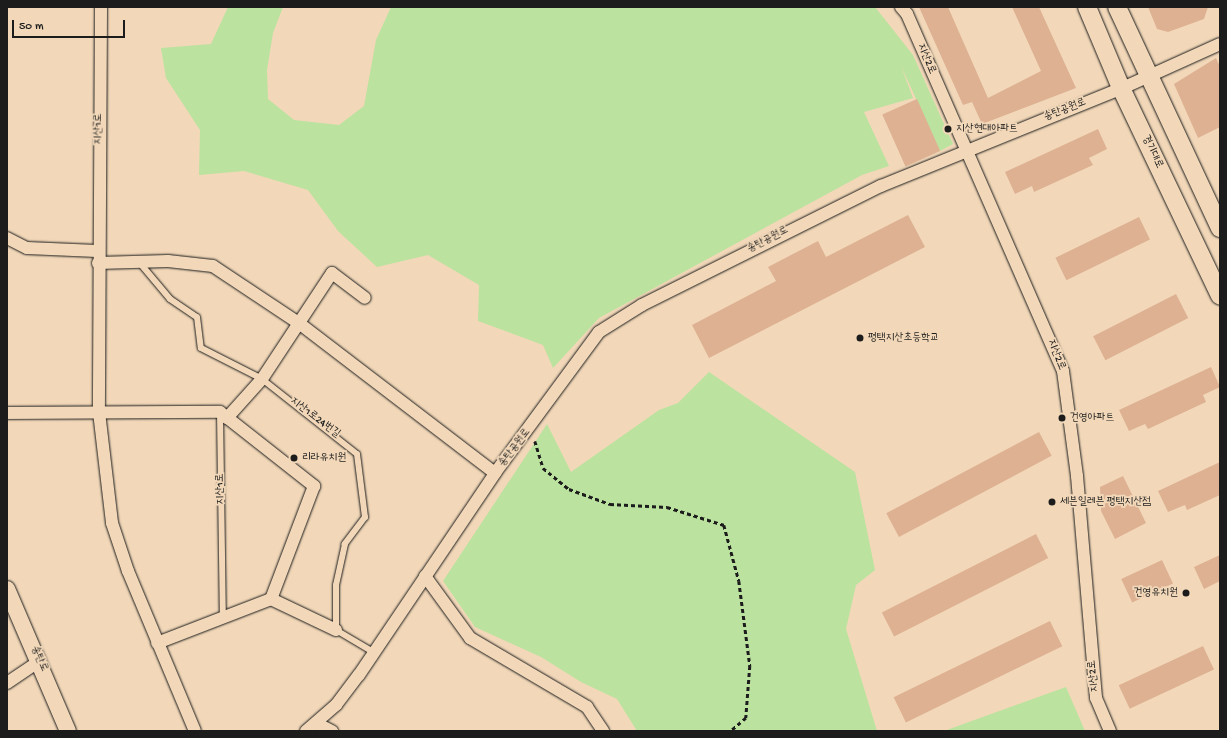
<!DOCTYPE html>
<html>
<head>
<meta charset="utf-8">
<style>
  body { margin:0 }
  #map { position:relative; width:1227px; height:738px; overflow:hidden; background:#f2d8b9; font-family:"Gochi Hand","Poor Story",sans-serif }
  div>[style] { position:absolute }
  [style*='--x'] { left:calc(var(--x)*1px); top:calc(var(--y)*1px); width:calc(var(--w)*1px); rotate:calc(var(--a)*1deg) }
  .green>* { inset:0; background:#bbe29e }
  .building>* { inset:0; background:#ddb192; transform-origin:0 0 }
  .path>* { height:2.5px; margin-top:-1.25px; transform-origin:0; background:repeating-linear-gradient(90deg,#1c1c1c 0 4px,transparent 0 7px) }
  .roads { filter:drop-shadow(0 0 1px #1c1c1c) drop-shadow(0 0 1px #1c1c1c) }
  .lane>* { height:6px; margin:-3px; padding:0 3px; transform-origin:3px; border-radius:3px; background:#f2d8b9 }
  .street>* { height:12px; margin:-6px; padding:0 6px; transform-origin:6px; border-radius:6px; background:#f2d8b9 }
  .secondary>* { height:16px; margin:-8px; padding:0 8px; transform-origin:8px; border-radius:8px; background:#f2d8b9 }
  .primary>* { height:18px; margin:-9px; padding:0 9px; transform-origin:9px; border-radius:9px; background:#f2d8b9 }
  .dots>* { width:11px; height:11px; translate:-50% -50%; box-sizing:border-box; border:2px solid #f2d8b9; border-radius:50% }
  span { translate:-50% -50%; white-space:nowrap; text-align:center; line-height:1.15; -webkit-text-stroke:3.5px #f2d8b9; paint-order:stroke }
  .street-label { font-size:11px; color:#1c1c1c }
  .poi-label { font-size:11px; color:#1c1c1c }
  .left { translate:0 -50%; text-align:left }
  .right { translate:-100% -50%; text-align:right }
  .frame { position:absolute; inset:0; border:8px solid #1c1c1c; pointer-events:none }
  .scale { position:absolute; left:12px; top:20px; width:113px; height:18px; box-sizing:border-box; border:2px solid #1c1c1c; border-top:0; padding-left:5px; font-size:12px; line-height:14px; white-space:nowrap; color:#1c1c1c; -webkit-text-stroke:3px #f2d8b9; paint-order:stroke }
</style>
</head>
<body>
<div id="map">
  <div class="green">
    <i style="clip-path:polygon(228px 7px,283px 7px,273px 33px,267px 70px,268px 99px,294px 120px,339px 125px,364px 106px,376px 40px,391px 7px,875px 7px,913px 55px,953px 144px,940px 151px,901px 66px,913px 98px,864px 112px,889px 166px,862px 175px,599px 318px,553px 368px,543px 345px,478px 321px,479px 285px,428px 255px,377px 267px,338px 231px,308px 190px,244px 171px,199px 175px,200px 130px,166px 78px,161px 48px,211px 44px)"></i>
    <i style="clip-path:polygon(709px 372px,855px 472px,875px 570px,856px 585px,846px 629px,877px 731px,637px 731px,617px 699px,581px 682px,541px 657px,475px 627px,443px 581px,547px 424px,571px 472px,659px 410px,678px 403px)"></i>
    <i style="clip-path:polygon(1066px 687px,1085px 731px,944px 731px)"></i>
  </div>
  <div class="building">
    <i style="clip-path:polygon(919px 7px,948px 7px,988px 98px,1041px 71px,1012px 7px,1039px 7px,1076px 88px,982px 124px,972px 102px,963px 105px)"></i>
    <i style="clip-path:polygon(1148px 7px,1208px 7px,1204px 19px,1168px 32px,1157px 29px)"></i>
    <i style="clip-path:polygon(1216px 58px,1220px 67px,1220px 127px,1198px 138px,1174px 84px)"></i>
    <i style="left:917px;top:99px;width:57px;height:38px;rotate:66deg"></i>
    <i style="clip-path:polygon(1098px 129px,1107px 149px,1089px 158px,1093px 165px,1034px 192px,1032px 186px,1015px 194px,1005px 172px)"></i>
    <i style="clip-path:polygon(908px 215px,925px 247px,709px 358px,692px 325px,776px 281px,768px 267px,818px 241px,826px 257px)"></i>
    <i style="left:1139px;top:217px;width:25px;height:93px;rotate:64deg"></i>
    <i style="left:1176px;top:294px;width:27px;height:93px;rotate:63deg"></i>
    <i style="clip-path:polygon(1211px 367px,1220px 387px,1203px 395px,1206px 402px,1148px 429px,1145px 424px,1129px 431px,1119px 410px)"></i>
    <i style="left:1039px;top:432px;width:27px;height:173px;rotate:62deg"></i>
    <i style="clip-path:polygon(1220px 462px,1220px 495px,1187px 510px,1185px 505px,1168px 512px,1158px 491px)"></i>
    <i style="clip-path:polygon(1123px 476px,1146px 523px,1115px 539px,1101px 511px,1100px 487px)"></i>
    <i style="left:1036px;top:534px;width:27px;height:173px;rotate:63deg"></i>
    <i style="clip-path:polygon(1220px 555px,1220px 581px,1204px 589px,1194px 567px)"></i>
    <i style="left:1162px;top:560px;width:26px;height:45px;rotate:65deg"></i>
    <i style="left:1050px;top:621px;width:28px;height:174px;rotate:64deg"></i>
    <i style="left:1203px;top:646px;width:26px;height:93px;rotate:65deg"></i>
  </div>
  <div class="path">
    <i style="--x:535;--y:441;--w:28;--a:73"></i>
    <i style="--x:543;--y:468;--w:33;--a:39"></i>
    <i style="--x:569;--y:489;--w:44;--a:20.1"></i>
    <i style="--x:610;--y:504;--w:57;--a:3"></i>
    <i style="--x:667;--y:507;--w:60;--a:17.5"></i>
    <i style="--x:724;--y:525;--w:58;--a:75"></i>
    <i style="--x:739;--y:581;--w:86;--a:82.6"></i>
    <i style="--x:750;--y:666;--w:52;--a:94.4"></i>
    <i style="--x:746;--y:718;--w:20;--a:139"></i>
  </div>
  <div class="roads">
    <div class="lane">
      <i style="--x:139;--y:262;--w:48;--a:50"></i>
      <i style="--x:170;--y:299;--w:32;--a:34"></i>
      <i style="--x:197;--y:317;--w:31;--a:83"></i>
      <i style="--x:201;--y:348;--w:68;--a:26.9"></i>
      <i style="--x:262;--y:379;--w:121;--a:38.3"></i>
      <i style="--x:357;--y:454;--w:64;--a:82.8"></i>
      <i style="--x:365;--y:517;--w:34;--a:127"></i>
      <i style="--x:345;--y:544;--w:42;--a:102.4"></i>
      <i style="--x:336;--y:585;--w:45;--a:90"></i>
      <i style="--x:336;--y:630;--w:43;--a:30.7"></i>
      <i style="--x:220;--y:412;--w:204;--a:89.2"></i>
    </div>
    <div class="street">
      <i style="--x:101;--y:7;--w:405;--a:90.3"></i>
      <i style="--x:99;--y:412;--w:112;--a:83.3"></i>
      <i style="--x:112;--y:523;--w:51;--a:71.6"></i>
      <i style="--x:128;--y:571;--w:173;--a:67.3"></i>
      <i style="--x:901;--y:7;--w:9;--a:49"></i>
      <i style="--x:907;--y:14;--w:390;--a:66.4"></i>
      <i style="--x:1063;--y:371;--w:106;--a:82.4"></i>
      <i style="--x:1077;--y:476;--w:223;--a:85.1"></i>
      <i style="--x:1096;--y:698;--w:36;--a:67"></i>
      <i style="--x:7;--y:238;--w:22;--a:27"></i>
      <i style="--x:27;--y:248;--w:70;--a:2.5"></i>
      <i style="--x:98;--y:263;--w:70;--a:-1.6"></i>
      <i style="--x:168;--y:261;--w:45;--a:6.3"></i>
      <i style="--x:213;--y:266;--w:105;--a:33.7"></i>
      <i style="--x:300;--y:324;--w:245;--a:37.4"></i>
      <i style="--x:7;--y:413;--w:213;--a:-0.3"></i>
      <i style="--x:220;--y:412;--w:120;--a:38.2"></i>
      <i style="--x:314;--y:486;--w:121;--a:110.8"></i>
      <i style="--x:271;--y:599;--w:122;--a:158.9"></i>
      <i style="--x:227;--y:418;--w:52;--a:-48.1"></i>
      <i style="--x:262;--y:379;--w:127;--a:-56.6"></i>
      <i style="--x:332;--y:273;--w:41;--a:37.1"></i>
      <i style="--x:425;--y:576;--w:77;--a:54"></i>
      <i style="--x:470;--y:638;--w:136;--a:30.5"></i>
      <i style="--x:587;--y:707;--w:29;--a:56"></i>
      <i style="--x:271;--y:599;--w:72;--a:25.5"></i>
      <i style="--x:7;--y:683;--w:40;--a:-34"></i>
      <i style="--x:318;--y:724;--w:16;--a:27"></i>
      <i style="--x:306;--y:731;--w:40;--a:-41"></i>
      <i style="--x:336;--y:705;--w:38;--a:-53"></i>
      <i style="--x:359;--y:675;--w:244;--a:-56"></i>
      <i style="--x:495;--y:473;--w:175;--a:-53.6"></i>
      <i style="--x:599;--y:332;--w:51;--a:-32.1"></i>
      <i style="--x:642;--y:305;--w:267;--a:-26.5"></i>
      <i style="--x:881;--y:186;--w:266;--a:-22.1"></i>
      <i style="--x:1127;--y:86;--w:102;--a:-24.3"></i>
    </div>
    <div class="secondary">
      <i style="--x:7;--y:589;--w:155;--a:66.8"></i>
    </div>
    <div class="primary">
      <i style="--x:1087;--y:7;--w:88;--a:67.2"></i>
      <i style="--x:1121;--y:88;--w:230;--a:64.5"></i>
      <i style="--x:1117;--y:7;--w:244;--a:65"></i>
    </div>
  </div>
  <div class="dots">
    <i style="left:948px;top:129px;background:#1c1c1c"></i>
    <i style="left:860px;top:338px;background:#1c1c1c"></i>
    <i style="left:1062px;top:418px;background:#1c1c1c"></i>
    <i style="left:294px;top:458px;background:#1c1c1c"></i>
    <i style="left:1052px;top:502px;background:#1c1c1c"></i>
    <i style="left:1186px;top:593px;background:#1c1c1c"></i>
  </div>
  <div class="street-label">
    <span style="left:926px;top:59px;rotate:67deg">지산2로</span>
    <span style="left:1065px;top:110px;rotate:-21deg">송탄공원로</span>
    <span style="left:99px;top:129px;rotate:-89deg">지산1로</span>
    <span style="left:1152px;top:152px;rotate:65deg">경기대로</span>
    <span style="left:768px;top:240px;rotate:-27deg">송탄공원로</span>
    <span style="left:1056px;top:355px;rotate:68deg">지산2로</span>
    <span style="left:315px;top:418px;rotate:37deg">지산1로24번길</span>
    <span style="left:515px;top:448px;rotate:-52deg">송탄공원로</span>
    <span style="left:221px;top:489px;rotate:-91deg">지산1로</span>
    <span style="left:39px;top:659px;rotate:67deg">송탄로</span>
    <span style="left:1094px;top:676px;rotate:-96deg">지산2로</span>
  </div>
  <div class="poi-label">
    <span class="left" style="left:956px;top:129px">지산현대아파트</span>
    <span class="left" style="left:868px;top:338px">평택지산초등학교</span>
    <span class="left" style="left:1070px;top:418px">건영아파트</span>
    <span class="left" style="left:302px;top:458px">리라유치원</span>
    <span class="left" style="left:1060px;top:502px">세븐일레븐 평택지산점</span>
    <span class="right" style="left:1178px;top:593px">건영유치원</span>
  </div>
  <div class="frame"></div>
  <div class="scale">50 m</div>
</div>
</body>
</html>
